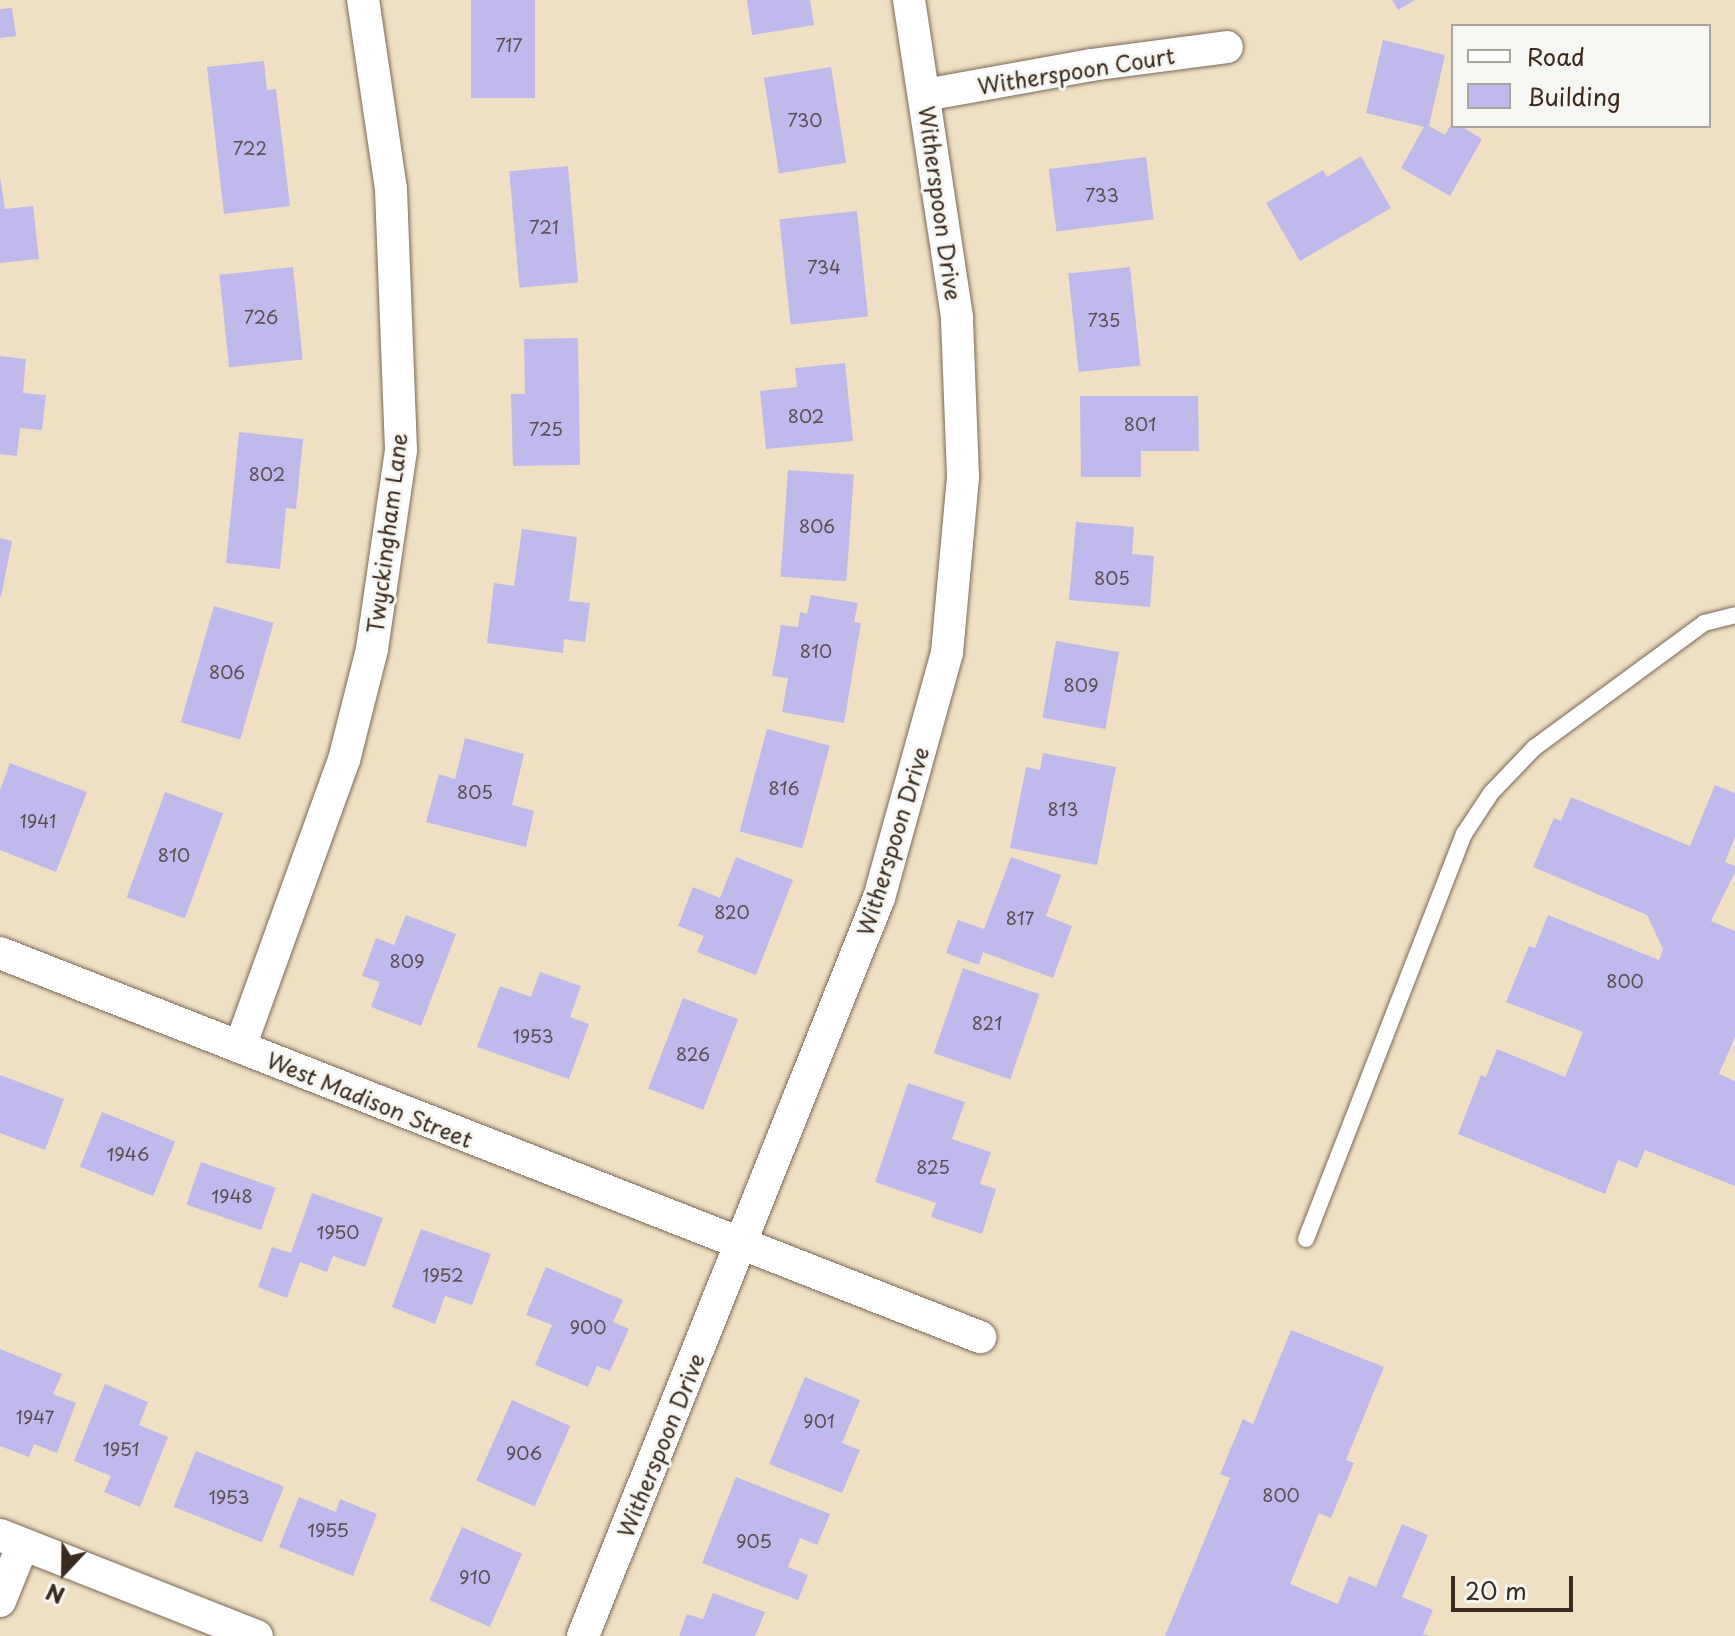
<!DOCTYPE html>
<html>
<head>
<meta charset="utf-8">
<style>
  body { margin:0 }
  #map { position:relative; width:1735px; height:1636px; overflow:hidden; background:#f0e0c3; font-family:"Playpen Sans",sans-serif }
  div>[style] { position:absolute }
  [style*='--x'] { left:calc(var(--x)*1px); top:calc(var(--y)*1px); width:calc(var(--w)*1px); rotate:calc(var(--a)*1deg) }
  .building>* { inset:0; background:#c0b9ec; transform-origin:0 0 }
  .roads { filter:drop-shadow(0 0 2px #7a6a58) drop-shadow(0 0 2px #7a6a58) }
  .lane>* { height:16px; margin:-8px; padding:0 8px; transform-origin:8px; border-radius:8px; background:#fff }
  .street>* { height:32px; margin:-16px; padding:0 16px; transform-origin:16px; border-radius:16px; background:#fff }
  span { translate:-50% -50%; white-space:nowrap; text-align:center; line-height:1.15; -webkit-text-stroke:6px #f6f6f2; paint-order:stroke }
  .number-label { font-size:18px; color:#5c4e52 }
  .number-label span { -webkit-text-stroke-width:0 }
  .street-label { font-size:22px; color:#3b2a1e }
  .legend { position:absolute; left:1451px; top:24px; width:260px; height:104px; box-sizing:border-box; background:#f6f6f2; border:2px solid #aba49d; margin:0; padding:10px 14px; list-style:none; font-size:24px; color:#3b2a1e }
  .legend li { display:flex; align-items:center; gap:16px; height:40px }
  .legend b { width:40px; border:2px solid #aba49d }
  .north { position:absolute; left:24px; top:1532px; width:80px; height:80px; -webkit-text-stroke:6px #f6f6f2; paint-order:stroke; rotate:202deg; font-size:22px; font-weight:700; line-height:32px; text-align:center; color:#3b2a1e }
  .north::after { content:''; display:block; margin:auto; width:28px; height:36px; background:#3b2a1e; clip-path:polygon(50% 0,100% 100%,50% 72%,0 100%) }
  .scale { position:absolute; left:1451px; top:1576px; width:122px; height:36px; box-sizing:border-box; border:4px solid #3b2a1e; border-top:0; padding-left:10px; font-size:24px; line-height:28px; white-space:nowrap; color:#3b2a1e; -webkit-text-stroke:6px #f6f6f2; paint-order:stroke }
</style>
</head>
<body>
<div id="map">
  <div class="building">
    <i style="left:471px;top:0;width:64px;height:98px"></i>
    <i style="clip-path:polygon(747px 0,810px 0,814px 25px,752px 35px)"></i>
    <i style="clip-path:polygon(1392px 0,1415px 0,1398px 10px)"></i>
    <i style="clip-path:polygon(12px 8px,16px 36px,0 38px,0 9px)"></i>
    <i style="clip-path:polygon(1383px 40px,1445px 55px,1429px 126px,1445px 135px,1453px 121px,1453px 126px,1461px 126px,1482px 139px,1450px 196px,1401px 168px,1424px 127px,1366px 113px)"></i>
    <i style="clip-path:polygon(264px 61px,267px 90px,276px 89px,290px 206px,224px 214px,207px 67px)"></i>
    <i style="left:831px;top:67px;width:97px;height:68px;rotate:81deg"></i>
    <i style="clip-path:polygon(1361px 156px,1391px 208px,1300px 261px,1266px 203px,1323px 170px,1327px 177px)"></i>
    <i style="left:1146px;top:157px;width:63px;height:98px;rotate:83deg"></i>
    <i style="left:568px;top:166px;width:117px;height:59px;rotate:85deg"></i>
    <i style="clip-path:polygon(0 177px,5px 209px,33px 206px,39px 259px,0 263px)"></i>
    <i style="left:857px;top:211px;width:106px;height:78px;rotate:84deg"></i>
    <i style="left:293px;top:267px;width:93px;height:74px;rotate:84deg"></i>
    <i style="left:1130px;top:267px;width:99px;height:62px;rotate:84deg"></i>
    <i style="clip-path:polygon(578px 338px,580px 465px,513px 466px,511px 394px,525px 394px,524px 339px)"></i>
    <i style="clip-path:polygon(0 356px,26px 359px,23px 393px,46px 395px,42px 430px,20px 428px,17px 456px,0 454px)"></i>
    <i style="clip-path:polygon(845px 363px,853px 441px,766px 449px,760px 391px,797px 387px,795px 368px)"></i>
    <i style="clip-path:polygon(1080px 396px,1198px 396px,1199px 451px,1141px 451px,1141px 477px,1081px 477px)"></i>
    <i style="clip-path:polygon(239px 432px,303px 439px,296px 509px,286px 508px,280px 569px,226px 563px)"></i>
    <i style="left:788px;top:470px;width:66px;height:107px;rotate:4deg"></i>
    <i style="clip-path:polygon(1076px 522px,1134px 527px,1132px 554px,1154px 556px,1150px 607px,1069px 600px)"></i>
    <i style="clip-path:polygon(522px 529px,577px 537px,569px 601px,590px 603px,585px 642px,564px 639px,563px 653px,487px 643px,494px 583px,514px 586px)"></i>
    <i style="clip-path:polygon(0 538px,12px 541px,1px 597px,0 596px)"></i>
    <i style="clip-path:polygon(811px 595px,858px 603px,854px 622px,861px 623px,844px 723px,782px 712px,788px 678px,772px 676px,781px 625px,798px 627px,800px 612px,807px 614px)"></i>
    <i style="left:214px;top:606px;width:62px;height:121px;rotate:16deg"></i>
    <i style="left:1056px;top:641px;width:64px;height:78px;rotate:10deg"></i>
    <i style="left:767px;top:729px;width:65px;height:106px;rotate:15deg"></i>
    <i style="clip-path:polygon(465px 738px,524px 754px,512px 805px,534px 811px,526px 847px,426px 822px,439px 774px,455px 779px)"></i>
    <i style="clip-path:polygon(1043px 753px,1116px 767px,1097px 865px,1010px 848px,1026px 767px,1040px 770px)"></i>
    <i style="clip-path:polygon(10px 763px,87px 792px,56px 872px,0 850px,0 790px)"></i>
    <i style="clip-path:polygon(1715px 785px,1735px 793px,1735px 837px,1725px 862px,1735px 866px,1735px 872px,1711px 921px,1735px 931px,1735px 1037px,1719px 1074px,1735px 1081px,1735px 1186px,1645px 1150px,1637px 1168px,1618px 1160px,1605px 1194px,1458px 1134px,1481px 1075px,1486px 1077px,1497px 1049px,1565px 1077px,1583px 1032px,1506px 1002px,1529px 946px,1535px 948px,1548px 915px,1659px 960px,1663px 949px,1647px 915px,1533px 867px,1554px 818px,1561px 821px,1571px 797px,1690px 846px)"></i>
    <i style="left:165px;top:792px;width:62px;height:112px;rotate:20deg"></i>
    <i style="clip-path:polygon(736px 857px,793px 880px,756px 975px,697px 952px,704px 936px,678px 926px,693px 887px,720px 898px)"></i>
    <i style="clip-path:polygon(1011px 857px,1061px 875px,1046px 916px,1072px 926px,1053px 978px,983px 952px,979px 965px,946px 953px,958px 920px,984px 929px)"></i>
    <i style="clip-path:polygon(406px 915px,456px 934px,421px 1026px,371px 1007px,380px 982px,362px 976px,376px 938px,394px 945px)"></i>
    <i style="left:963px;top:968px;width:81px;height:90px;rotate:19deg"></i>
    <i style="clip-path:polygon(540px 972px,581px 986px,570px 1017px,589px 1024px,569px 1079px,477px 1047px,500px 986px,531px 997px)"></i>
    <i style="left:683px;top:998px;width:59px;height:97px;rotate:21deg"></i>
    <i style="clip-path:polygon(0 1075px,64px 1099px,45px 1150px,0 1133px)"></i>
    <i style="clip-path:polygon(908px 1083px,965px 1102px,952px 1139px,991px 1152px,980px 1184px,996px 1189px,982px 1234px,931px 1217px,936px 1203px,875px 1182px)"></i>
    <i style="left:102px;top:1112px;width:79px;height:59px;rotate:22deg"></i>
    <i style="left:201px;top:1162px;width:79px;height:45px;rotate:19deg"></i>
    <i style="clip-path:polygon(312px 1193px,383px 1218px,365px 1267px,333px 1256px,327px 1272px,300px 1262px,287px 1298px,258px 1287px,272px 1247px,291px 1253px)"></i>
    <i style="clip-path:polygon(421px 1229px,491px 1254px,472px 1305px,445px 1296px,435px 1324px,392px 1307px)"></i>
    <i style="clip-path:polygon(546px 1267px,623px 1300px,613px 1322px,629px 1329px,610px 1371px,597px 1366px,588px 1387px,535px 1365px,552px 1325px,526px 1315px)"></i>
    <i style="clip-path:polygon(1291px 1330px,1384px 1367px,1346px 1460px,1354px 1463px,1331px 1518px,1319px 1513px,1290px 1584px,1338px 1604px,1349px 1576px,1376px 1587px,1402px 1524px,1428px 1535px,1402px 1597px,1433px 1610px,1423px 1634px,1429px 1636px,1165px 1636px,1230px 1478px,1220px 1474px,1243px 1419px,1253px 1424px)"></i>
    <i style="clip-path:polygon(0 1349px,62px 1374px,53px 1394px,76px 1403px,57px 1453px,34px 1444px,29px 1457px,0 1446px)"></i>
    <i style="clip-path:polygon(805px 1377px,860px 1400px,842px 1443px,860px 1450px,842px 1493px,769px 1464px)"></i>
    <i style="clip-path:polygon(105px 1384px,148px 1402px,139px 1425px,168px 1437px,140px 1507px,104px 1492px,111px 1476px,74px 1461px)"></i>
    <i style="left:512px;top:1400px;width:64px;height:88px;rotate:24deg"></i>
    <i style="left:196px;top:1451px;width:95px;height:60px;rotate:22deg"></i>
    <i style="clip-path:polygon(736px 1477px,830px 1514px,817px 1545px,800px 1538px,788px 1567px,808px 1575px,798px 1600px,702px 1563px)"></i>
    <i style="clip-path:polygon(299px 1497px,336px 1512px,340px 1499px,377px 1514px,353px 1576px,279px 1547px)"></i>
    <i style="left:462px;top:1527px;width:66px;height:80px;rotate:24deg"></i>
    <i style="clip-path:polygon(713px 1593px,765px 1612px,755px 1636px,679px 1636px,687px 1614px,703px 1619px)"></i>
  </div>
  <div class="roads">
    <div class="lane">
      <i style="--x:1306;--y:1239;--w:435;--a:-68.7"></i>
      <i style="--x:1464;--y:834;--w:49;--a:-56.6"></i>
      <i style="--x:1491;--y:793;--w:62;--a:-46.3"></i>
      <i style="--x:1534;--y:748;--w:211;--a:-36.3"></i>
      <i style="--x:1704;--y:623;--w:32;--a:-14"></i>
    </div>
    <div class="street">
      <i style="--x:925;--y:95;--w:169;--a:-10.2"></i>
      <i style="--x:1091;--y:65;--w:137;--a:-7.5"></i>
      <i style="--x:0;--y:953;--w:1053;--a:21.4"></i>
      <i style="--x:240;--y:1047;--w:305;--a:-70.1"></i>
      <i style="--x:344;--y:760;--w:114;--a:-75.8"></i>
      <i style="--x:372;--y:649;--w:201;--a:-81.7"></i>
      <i style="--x:401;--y:450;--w:261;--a:-92.2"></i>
      <i style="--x:391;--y:189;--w:191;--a:-98.4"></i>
      <i style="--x:0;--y:1535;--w:276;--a:21.5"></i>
      <i style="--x:0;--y:1601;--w:61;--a:-68"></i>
      <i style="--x:583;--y:1636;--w:795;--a:-68.15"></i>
      <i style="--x:879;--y:898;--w:254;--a:-74.5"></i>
      <i style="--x:947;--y:653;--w:178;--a:-84.8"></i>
      <i style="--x:963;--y:476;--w:159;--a:-92.2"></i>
      <i style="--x:957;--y:317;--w:321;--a:-98.6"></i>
    </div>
  </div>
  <div class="number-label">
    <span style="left:509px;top:45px">717</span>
    <span style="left:805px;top:120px">730</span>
    <span style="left:250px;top:148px">722</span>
    <span style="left:1102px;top:195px">733</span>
    <span style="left:544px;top:227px">721</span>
    <span style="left:824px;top:267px">734</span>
    <span style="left:261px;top:317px">726</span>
    <span style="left:1104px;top:320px">735</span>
    <span style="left:806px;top:416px">802</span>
    <span style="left:1140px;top:424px">801</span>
    <span style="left:546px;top:429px">725</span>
    <span style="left:267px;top:474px">802</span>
    <span style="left:817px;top:526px">806</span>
    <span style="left:1112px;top:578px">805</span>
    <span style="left:816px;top:651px">810</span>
    <span style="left:227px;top:672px">806</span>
    <span style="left:1081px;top:685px">809</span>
    <span style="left:784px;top:788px">816</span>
    <span style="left:475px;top:792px">805</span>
    <span style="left:1063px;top:809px">813</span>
    <span style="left:38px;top:821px">1941</span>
    <span style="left:174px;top:855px">810</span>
    <span style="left:732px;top:912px">820</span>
    <span style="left:1020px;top:918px">817</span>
    <span style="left:407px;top:961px">809</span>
    <span style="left:1625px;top:981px">800</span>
    <span style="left:987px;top:1023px">821</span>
    <span style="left:533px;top:1036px">1953</span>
    <span style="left:693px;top:1054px">826</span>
    <span style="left:128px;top:1154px">1946</span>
    <span style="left:933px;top:1167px">825</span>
    <span style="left:232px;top:1196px">1948</span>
    <span style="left:338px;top:1232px">1950</span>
    <span style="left:443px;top:1275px">1952</span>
    <span style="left:588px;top:1327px">900</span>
    <span style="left:35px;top:1417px">1947</span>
    <span style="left:819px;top:1421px">901</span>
    <span style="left:121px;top:1449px">1951</span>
    <span style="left:524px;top:1453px">906</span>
    <span style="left:1281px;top:1495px">800</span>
    <span style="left:229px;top:1497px">1953</span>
    <span style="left:328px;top:1530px">1955</span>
    <span style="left:754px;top:1541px">905</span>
    <span style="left:475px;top:1577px">910</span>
  </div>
  <div class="street-label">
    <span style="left:1076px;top:70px;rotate:-9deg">Witherspoon Court</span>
    <span style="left:941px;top:203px;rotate:82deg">Witherspoon Drive</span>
    <span style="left:386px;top:533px;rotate:-83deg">Twyckingham Lane</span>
    <span style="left:892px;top:841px;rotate:-73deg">Witherspoon Drive</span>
    <span style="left:370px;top:1099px;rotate:22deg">West Madison Street</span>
    <span style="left:660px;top:1445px;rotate:-68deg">Witherspoon Drive</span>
  </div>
  <ul class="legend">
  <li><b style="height:10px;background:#fff"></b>Road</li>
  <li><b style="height:22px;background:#c0b9ec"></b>Building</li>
  </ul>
  <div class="north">N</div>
  <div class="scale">20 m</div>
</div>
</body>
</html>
